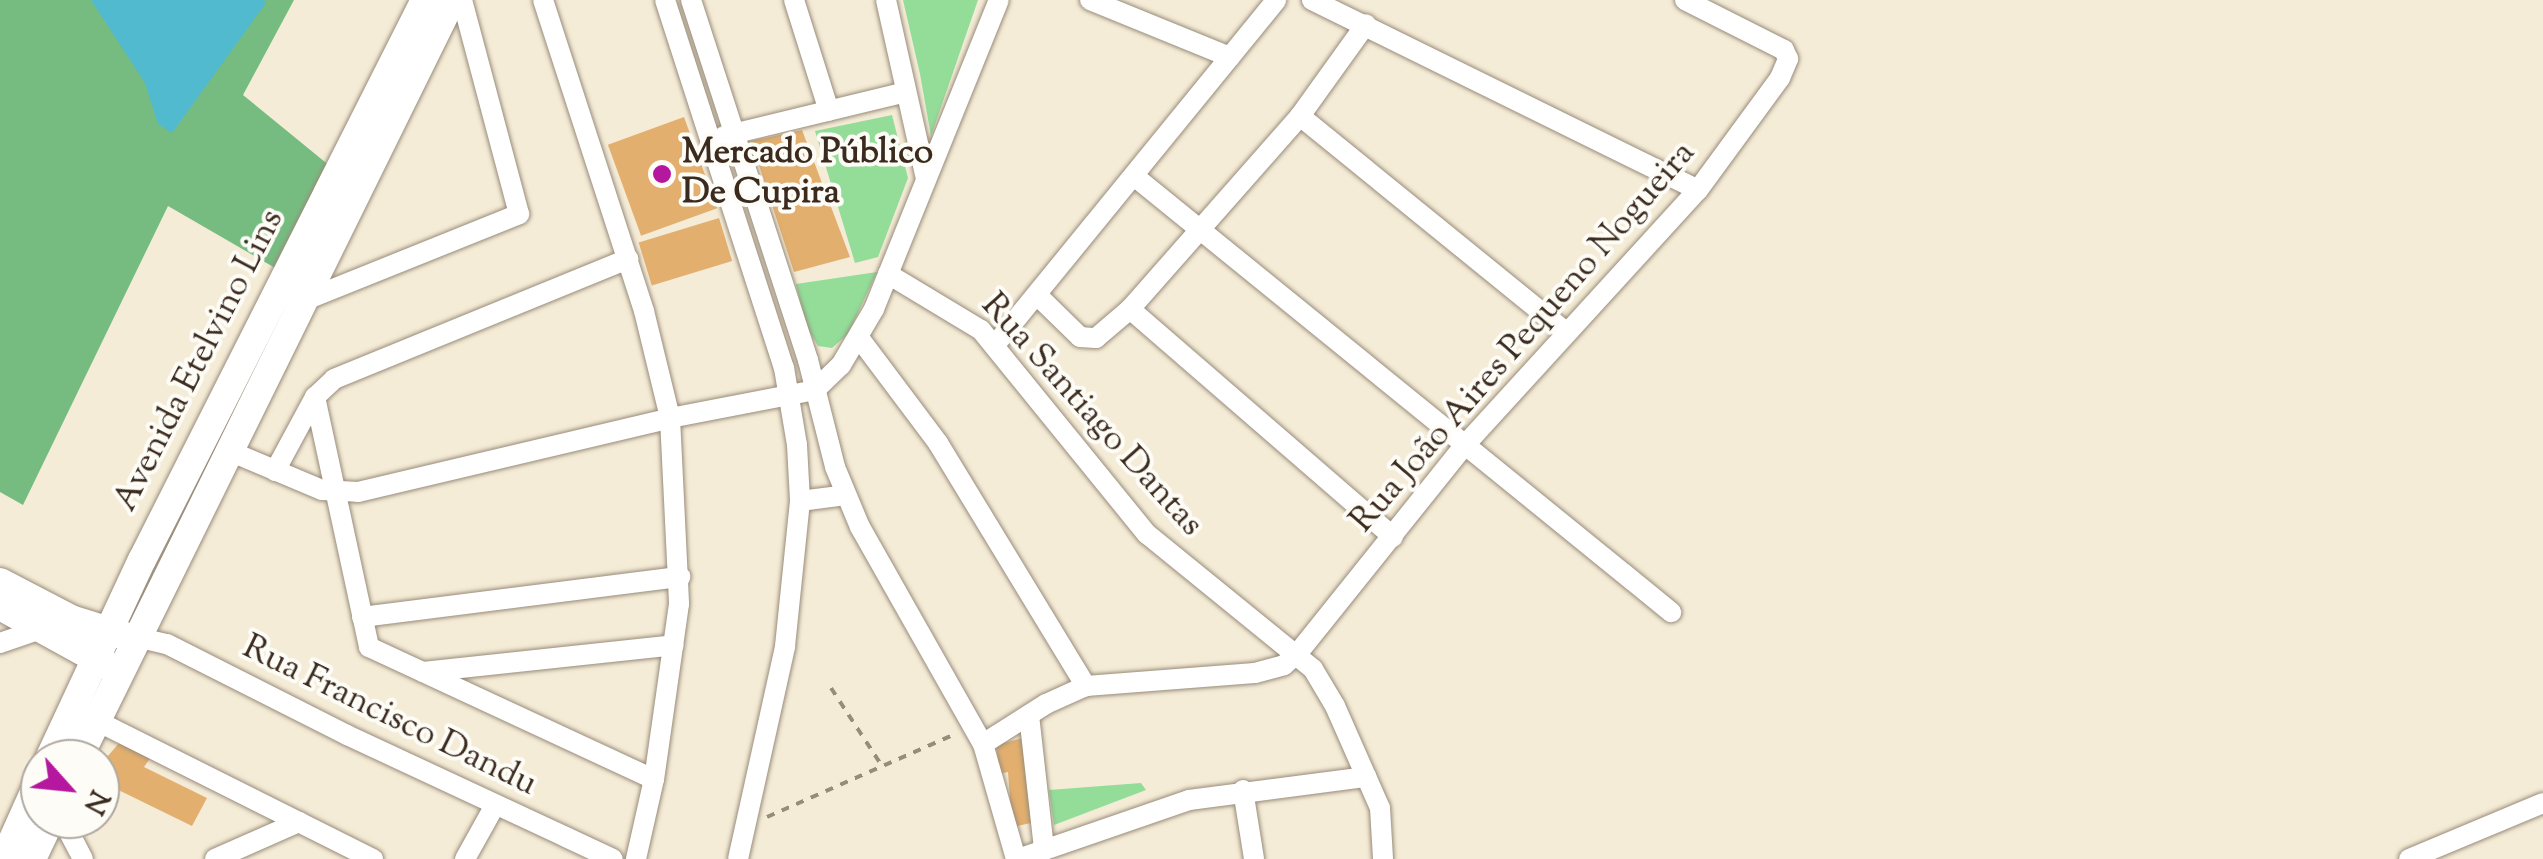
<!DOCTYPE html>
<html>
<head>
<meta charset="utf-8">
<style>
  body { margin:0 }
  #map { position:relative; width:2543px; height:859px; overflow:hidden; background:#f5ecd7; font-family:"Sorts Mill Goudy",serif }
  div>[style] { position:absolute }
  [style*='--x'] { left:calc(var(--x)*1px); top:calc(var(--y)*1px); width:calc(var(--w)*1px); rotate:calc(var(--a)*1deg) }
  .green>* { inset:0; background:#93dd99 }
  .forest>* { inset:0; background:#76bc81 }
  .water>* { inset:0; background:#51bace }
  .building>* { inset:0; background:#e2af6f; transform-origin:0 0 }
  .path>* { height:4px; margin-top:-2px; transform-origin:0; background:repeating-linear-gradient(90deg,#988b7a 0 8px,transparent 0 16px) }
  .roads { filter:drop-shadow(0 0 2px #988b7a) drop-shadow(0 0 2px #988b7a) }
  .street>* { height:20px; margin:-10px; padding:0 10px; transform-origin:10px; border-radius:10px; background:#fff }
  .secondary>* { height:28px; margin:-14px; padding:0 14px; transform-origin:14px; border-radius:14px; background:#fff }
  .dots>* { width:28px; height:28px; translate:-50% -50%; box-sizing:border-box; border:5px solid #fdfcf7; border-radius:50% }
  span { translate:-50% -50%; white-space:nowrap; text-align:center; line-height:1.15; -webkit-text-stroke:8px #fdfcf7; paint-order:stroke }
  .poi-label { font-size:35px; color:#3b2a1e; font-weight:700 }
  .left { translate:0 -50%; text-align:left }
  .street-label { font-size:35px; color:#3b2a1e }
  .north { position:absolute; left:20px; top:739px; width:100px; height:100px; box-sizing:border-box; background:#fdfcf7; border:2px solid #afa8a0; border-radius:50%; rotate:117deg; font-size:28px; font-weight:700; line-height:40px; text-align:center; color:#3b2a1e }
  .north::after { content:''; display:block; margin:auto; width:35px; height:45px; background:#b5179e; clip-path:polygon(50% 0,100% 100%,50% 72%,0 100%) }
</style>
</head>
<body>
<div id="map">
  <div class="green">
    <i style="clip-path:polygon(903px 0,978px 0,931px 136px,920px 74px)"></i>
    <i style="clip-path:polygon(892px 115px,908px 178px,878px 257px,855px 263px,815px 131px)"></i>
    <i style="clip-path:polygon(877px 272px,848px 334px,832px 348px,818px 346px,806px 326px,796px 284px)"></i>
    <i style="clip-path:polygon(1141px 783px,1146px 790px,1054px 825px,1049px 790px)"></i>
  </div>
  <div class="forest">
    <i style="clip-path:polygon(0 0,294px 0,243px 95px,336px 171px,289px 276px,168px 206px,23px 505px,0 492px)"></i>
  </div>
  <div class="water">
    <i style="clip-path:polygon(91px 0,264px 0,266px 3px,172px 133px,158px 124px,145px 83px)"></i>
  </div>
  <div class="building">
    <i style="left:684px;top:117px;width:97px;height:81px;rotate:70deg"></i>
    <i style="clip-path:polygon(802px 130px,850px 257px,794px 272px,751px 141px)"></i>
    <i style="left:719px;top:218px;width:45px;height:84px;rotate:73deg"></i>
    <i style="clip-path:polygon(1026px 737px,1040px 821px,1012px 827px,1008px 772px,998px 774px,997px 745px)"></i>
    <i style="clip-path:polygon(120px 742px,151px 757px,144px 767px,207px 798px,192px 826px,100px 781px,107px 757px)"></i>
  </div>
  <div class="path">
    <i style="--x:831;--y:688;--w:93;--a:56.8"></i>
    <i style="--x:767;--y:817;--w:206;--a:-23.8"></i>
  </div>
  <div class="roads">
    <div class="street">
      <i style="--x:543;--y:0;--w:327;--a:72"></i>
      <i style="--x:644;--y:311;--w:110;--a:76.3"></i>
      <i style="--x:670;--y:418;--w:186;--a:87.2"></i>
      <i style="--x:679;--y:604;--w:177;--a:98.1"></i>
      <i style="--x:654;--y:779;--w:82;--a:102.7"></i>
      <i style="--x:665;--y:0;--w:387;--a:72.1"></i>
      <i style="--x:784;--y:368;--w:78;--a:80.4"></i>
      <i style="--x:797;--y:445;--w:56;--a:86.9"></i>
      <i style="--x:800;--y:501;--w:147;--a:95.9"></i>
      <i style="--x:785;--y:647;--w:217;--a:102.5"></i>
      <i style="--x:691;--y:0;--w:379;--a:72"></i>
      <i style="--x:808;--y:360;--w:110;--a:75.8"></i>
      <i style="--x:835;--y:467;--w:65;--a:67.4"></i>
      <i style="--x:860;--y:527;--w:249;--a:60.5"></i>
      <i style="--x:983;--y:744;--w:120;--a:74"></i>
      <i style="--x:794;--y:0;--w:116;--a:72.5"></i>
      <i style="--x:886;--y:0;--w:183;--a:77.4"></i>
      <i style="--x:1090;--y:0;--w:151;--a:22.2"></i>
      <i style="--x:1312;--y:0;--w:430;--a:26.2"></i>
      <i style="--x:1300;--y:116;--w:343;--a:39.1"></i>
      <i style="--x:724;--y:136;--w:187;--a:-13.6"></i>
      <i style="--x:1134;--y:176;--w:692;--a:39.07"></i>
      <i style="--x:888;--y:274;--w:109;--a:31.1"></i>
      <i style="--x:981;--y:330;--w:263;--a:50.9"></i>
      <i style="--x:1147;--y:534;--w:214;--a:39.1"></i>
      <i style="--x:1313;--y:669;--w:43;--a:59.3"></i>
      <i style="--x:1335;--y:706;--w:111;--a:66.2"></i>
      <i style="--x:1380;--y:808;--w:51;--a:86.6"></i>
      <i style="--x:1037;--y:295;--w:60;--a:44.3"></i>
      <i style="--x:1080;--y:337;--w:16;--a:4"></i>
      <i style="--x:1096;--y:338;--w:45;--a:-40.5"></i>
      <i style="--x:1130;--y:309;--w:257;--a:-48.6"></i>
      <i style="--x:1300;--y:116;--w:113;--a:-54.3"></i>
      <i style="--x:303;--y:301;--w:233;--a:-21.9"></i>
      <i style="--x:519;--y:214;--w:221;--a:-104.9"></i>
      <i style="--x:1130;--y:309;--w:348;--a:40.9"></i>
      <i style="--x:860;--y:339;--w:130;--a:53.1"></i>
      <i style="--x:938;--y:443;--w:285;--a:58.7"></i>
      <i style="--x:995;--y:345;--w:445;--a:-50.8"></i>
      <i style="--x:315;--y:397;--w:256;--a:77.8"></i>
      <i style="--x:369;--y:647;--w:314;--a:24.9"></i>
      <i style="--x:227;--y:450;--w:103;--a:22.8"></i>
      <i style="--x:322;--y:490;--w:36;--a:3"></i>
      <i style="--x:358;--y:492;--w:321;--a:-13.3"></i>
      <i style="--x:670;--y:418;--w:148;--a:-10.9"></i>
      <i style="--x:815;--y:390;--w:36;--a:-44"></i>
      <i style="--x:841;--y:365;--w:65;--a:-59.5"></i>
      <i style="--x:874;--y:309;--w:333;--a:-68"></i>
      <i style="--x:275;--y:471;--w:84;--a:-61.6"></i>
      <i style="--x:315;--y:397;--w:26;--a:-43"></i>
      <i style="--x:334;--y:379;--w:318;--a:-22.2"></i>
      <i style="--x:800;--y:501;--w:46;--a:-7.4"></i>
      <i style="--x:362;--y:617;--w:321;--a:-7.2"></i>
      <i style="--x:136;--y:637;--w:32;--a:13"></i>
      <i style="--x:167;--y:644;--w:202;--a:26.8"></i>
      <i style="--x:347;--y:735;--w:293;--a:25"></i>
      <i style="--x:0;--y:643;--w:43;--a:-18.9"></i>
      <i style="--x:423;--y:672;--w:252;--a:-6.1"></i>
      <i style="--x:1029;--y:715;--w:135;--a:83.6"></i>
      <i style="--x:95;--y:720;--w:311;--a:26.6"></i>
      <i style="--x:983;--y:744;--w:75;--a:-32.4"></i>
      <i style="--x:1046;--y:704;--w:44;--a:-24.2"></i>
      <i style="--x:1086;--y:686;--w:169;--a:-4.4"></i>
      <i style="--x:1255;--y:673;--w:30;--a:-15"></i>
      <i style="--x:1284;--y:665;--w:18;--a:-41"></i>
      <i style="--x:1298;--y:653;--w:264;--a:-51.3"></i>
      <i style="--x:1463;--y:447;--w:348;--a:-47.6"></i>
      <i style="--x:1698;--y:190;--w:139;--a:-53.8"></i>
      <i style="--x:1780;--y:78;--w:21;--a:-67"></i>
      <i style="--x:1788;--y:59;--w:10;--a:-114"></i>
      <i style="--x:1784;--y:50;--w:111;--a:-153.2"></i>
      <i style="--x:1243;--y:790;--w:70;--a:80.9"></i>
      <i style="--x:62;--y:819;--w:45;--a:62.3"></i>
      <i style="--x:215;--y:859;--w:92;--a:-23.8"></i>
      <i style="--x:465;--y:859;--w:62;--a:-60.9"></i>
      <i style="--x:1018;--y:859;--w:181;--a:-19"></i>
      <i style="--x:1189;--y:800;--w:179;--a:-7.4"></i>
      <i style="--x:2409;--y:859;--w:145;--a:-22.7"></i>
    </div>
    <div class="secondary">
      <i style="--x:0;--y:582;--w:80;--a:27.5"></i>
      <i style="--x:71;--y:619;--w:57;--a:17.5"></i>
      <i style="--x:0;--y:606;--w:129;--a:28.8"></i>
      <i style="--x:49;--y:759;--w:220;--a:-65"></i>
      <i style="--x:142;--y:560;--w:627;--a:-63.19"></i>
      <i style="--x:78;--y:759;--w:846;--a:-63.77"></i>
      <i style="--x:4;--y:859;--w:88;--a:-65.8"></i>
      <i style="--x:32;--y:859;--w:44;--a:-64.6"></i>
    </div>
  </div>
  <div class="dots">
    <i style="left:662px;top:174px;background:#b5179e"></i>
  </div>
  <div class="poi-label">
    <span class="left" style="left:682px;top:174px">Mercado Público<br>De Cupira</span>
  </div>
  <div class="street-label">
    <span style="left:1524px;top:338px;rotate:-49deg">Rua João Aires Pequeno Nogueira</span>
    <span style="left:200px;top:361px;rotate:-63deg">Avenida Etelvino Lins</span>
    <span style="left:1091px;top:416px;rotate:48deg">Rua Santiago Dantas</span>
    <span style="left:389px;top:717px;rotate:26deg">Rua Francisco Dandu</span>
  </div>
  <div class="north">N</div>
</div>
</body>
</html>
